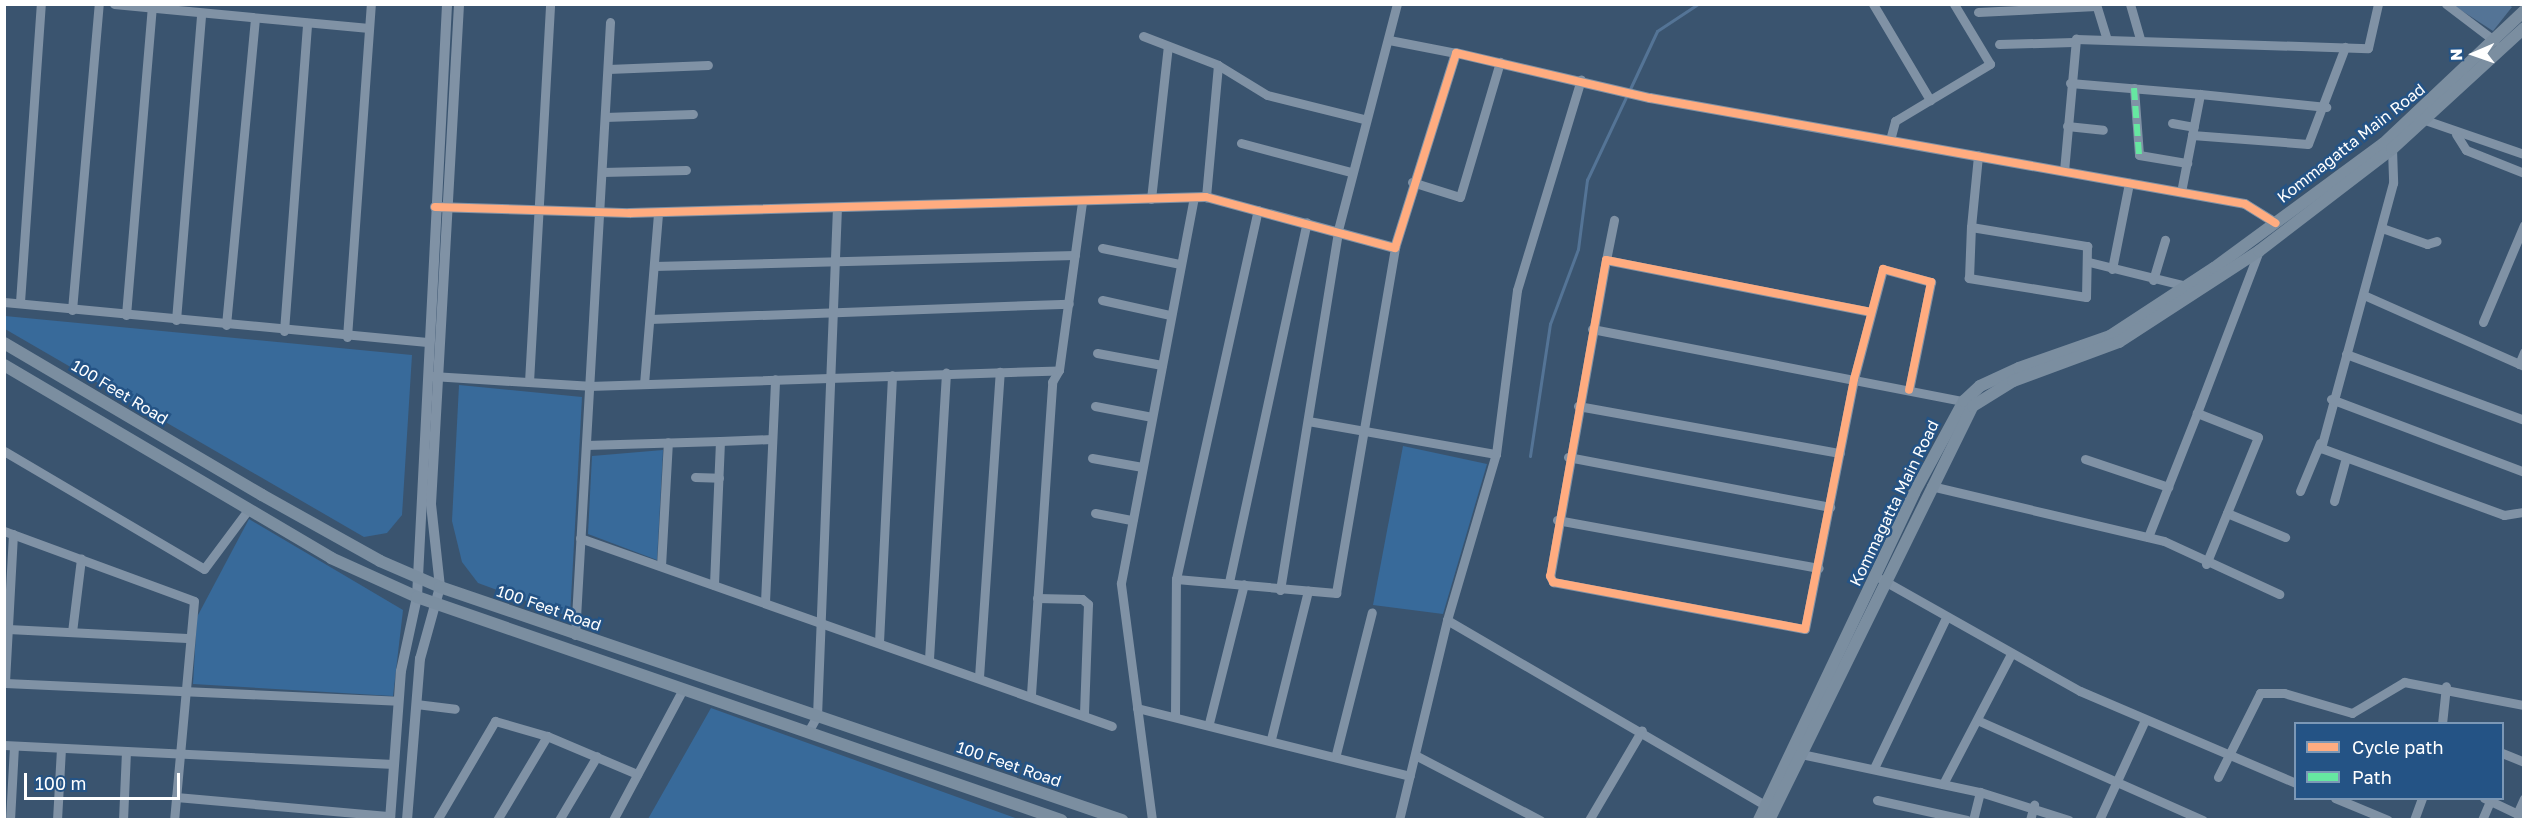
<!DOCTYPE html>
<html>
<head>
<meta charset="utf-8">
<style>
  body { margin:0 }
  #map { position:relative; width:2528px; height:824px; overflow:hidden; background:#3a546f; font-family:"Golos Text",sans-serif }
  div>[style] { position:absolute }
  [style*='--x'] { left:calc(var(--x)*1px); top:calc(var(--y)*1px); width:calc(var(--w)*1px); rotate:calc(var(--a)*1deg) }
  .green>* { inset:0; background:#386a9a }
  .water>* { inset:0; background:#547496 }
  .stream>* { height:3px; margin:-1.5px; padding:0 1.5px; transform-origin:1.5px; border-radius:1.5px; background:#547496 }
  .minor>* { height:9px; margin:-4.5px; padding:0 4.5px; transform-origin:4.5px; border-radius:4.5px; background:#8092a5 }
  .tertiary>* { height:10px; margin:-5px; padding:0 5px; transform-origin:5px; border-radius:5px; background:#8092a5 }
  .secondary>* { height:12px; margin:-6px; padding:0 6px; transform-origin:6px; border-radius:6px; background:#7b8ea0 }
  .quiet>* { height:6px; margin-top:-3px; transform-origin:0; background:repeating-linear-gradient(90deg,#66e7a1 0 12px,transparent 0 18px) }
  .cycleway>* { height:8px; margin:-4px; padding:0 4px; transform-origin:4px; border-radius:4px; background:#ffac80 }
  span { translate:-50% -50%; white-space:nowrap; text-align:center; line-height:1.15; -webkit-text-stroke:5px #245385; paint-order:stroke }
  .street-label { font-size:16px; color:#fff }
  .frame { position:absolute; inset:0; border:6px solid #fff; pointer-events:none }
  .legend { position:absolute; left:2294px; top:722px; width:210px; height:78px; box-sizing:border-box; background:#245385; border:2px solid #7c98b6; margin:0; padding:8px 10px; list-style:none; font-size:18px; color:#fff }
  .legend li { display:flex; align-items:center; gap:12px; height:30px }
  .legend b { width:30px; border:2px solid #7c98b6 }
  .north { position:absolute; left:2444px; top:24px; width:60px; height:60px; -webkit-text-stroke:4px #245385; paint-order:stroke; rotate:268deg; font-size:16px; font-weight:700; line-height:24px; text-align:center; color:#fff }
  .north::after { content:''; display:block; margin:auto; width:21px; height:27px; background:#fff; clip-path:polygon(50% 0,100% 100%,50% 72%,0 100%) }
  .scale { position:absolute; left:24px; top:773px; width:156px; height:27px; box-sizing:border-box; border:3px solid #fff; border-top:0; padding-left:8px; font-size:18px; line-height:21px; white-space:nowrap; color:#fff; -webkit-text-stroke:4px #245385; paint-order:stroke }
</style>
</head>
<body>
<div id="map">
  <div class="green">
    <i style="clip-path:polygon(5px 316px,412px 355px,402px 515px,387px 533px,364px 537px,5px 329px)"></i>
    <i style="clip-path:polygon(459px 385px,582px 397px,570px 617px,478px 583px,462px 562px,452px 521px)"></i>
    <i style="clip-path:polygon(1403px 446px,1487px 464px,1443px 614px,1373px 605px)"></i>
    <i style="clip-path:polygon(663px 450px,657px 560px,588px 534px,592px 456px)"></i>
    <i style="clip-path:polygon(249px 519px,403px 610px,393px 696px,193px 684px,197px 617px)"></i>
    <i style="clip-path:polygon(711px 708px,946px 793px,1018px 819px,648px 819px)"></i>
  </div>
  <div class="water">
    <i style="clip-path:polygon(2507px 4px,2512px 7px,2493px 31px,2453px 5px)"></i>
  </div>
  <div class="stream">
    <i style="--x:1630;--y:89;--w:64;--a:-65"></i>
    <i style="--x:1657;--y:31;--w:49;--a:-33.4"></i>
    <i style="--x:1530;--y:456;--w:134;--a:-81.4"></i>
    <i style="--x:1550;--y:324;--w:80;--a:-69.5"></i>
    <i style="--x:1578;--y:249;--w:70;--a:-82.6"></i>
    <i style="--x:1587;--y:180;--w:94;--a:-64.8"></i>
  </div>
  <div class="minor">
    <i style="--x:114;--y:4;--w:256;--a:5.4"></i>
    <i style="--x:1873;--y:4;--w:112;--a:59.3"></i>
    <i style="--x:2096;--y:4;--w:37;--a:73"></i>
    <i style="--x:2130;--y:4;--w:37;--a:74"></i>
    <i style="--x:2446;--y:4;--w:61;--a:37.1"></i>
    <i style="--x:1978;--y:12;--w:118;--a:-2.9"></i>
    <i style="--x:1143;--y:36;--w:80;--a:21.1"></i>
    <i style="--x:1218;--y:65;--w:133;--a:95.2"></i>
    <i style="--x:1389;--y:40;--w:68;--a:11"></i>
    <i style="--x:1999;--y:44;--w:74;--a:-1.5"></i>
    <i style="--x:1218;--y:65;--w:57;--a:31.5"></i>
    <i style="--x:1267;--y:95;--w:100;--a:13.9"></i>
    <i style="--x:608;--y:69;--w:100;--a:-2.3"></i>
    <i style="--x:2070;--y:83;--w:130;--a:4.8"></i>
    <i style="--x:2134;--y:88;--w:67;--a:85.7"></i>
    <i style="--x:2139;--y:155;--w:49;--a:9.5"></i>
    <i style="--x:605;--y:117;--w:88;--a:-2"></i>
    <i style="--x:2425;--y:120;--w:105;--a:19"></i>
    <i style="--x:2172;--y:123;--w:22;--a:10"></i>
    <i style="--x:2067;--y:126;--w:36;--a:6"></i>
    <i style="--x:2456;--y:134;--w:19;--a:58"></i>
    <i style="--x:2466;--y:150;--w:62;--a:21.6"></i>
    <i style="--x:2192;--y:135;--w:116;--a:4.4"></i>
    <i style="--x:2308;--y:144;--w:104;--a:-69.1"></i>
    <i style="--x:1890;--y:140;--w:20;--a:-75"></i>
    <i style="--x:1895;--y:121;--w:111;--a:-31"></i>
    <i style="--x:1990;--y:64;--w:70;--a:-121"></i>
    <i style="--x:1241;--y:143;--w:114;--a:14.8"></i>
    <i style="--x:2392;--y:149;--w:34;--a:88"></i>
    <i style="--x:2393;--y:183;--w:275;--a:105.2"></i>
    <i style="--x:2321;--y:448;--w:195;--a:20.1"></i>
    <i style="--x:2504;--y:515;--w:20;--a:-9"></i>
    <i style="--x:2064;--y:171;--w:133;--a:-84.8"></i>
    <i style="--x:2076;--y:39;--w:292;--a:1.8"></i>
    <i style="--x:2368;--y:48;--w:45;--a:-77.2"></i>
    <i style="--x:602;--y:172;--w:84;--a:-1.4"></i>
    <i style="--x:1412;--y:182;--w:50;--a:17.4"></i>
    <i style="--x:1460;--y:197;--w:141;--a:-73.5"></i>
    <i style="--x:2181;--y:192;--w:100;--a:-79"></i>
    <i style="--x:2200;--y:94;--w:127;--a:5.9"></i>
    <i style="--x:1151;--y:199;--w:154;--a:-83.7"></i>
    <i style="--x:1971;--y:227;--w:118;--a:9.3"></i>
    <i style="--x:2087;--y:246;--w:51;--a:91.1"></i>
    <i style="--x:2086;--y:297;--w:119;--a:-170.8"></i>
    <i style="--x:1969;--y:278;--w:51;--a:-87.8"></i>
    <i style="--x:1971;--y:227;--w:72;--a:-84.4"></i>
    <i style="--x:2382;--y:228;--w:48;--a:19.6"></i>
    <i style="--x:2427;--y:244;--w:10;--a:-17"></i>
    <i style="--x:1102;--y:248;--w:80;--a:11.6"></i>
    <i style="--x:1606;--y:260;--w:41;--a:-78.7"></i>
    <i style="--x:2089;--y:262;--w:101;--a:13.8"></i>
    <i style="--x:654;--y:266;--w:421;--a:-1.5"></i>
    <i style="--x:2112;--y:269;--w:88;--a:-78.8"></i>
    <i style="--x:2153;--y:280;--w:42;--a:-73.3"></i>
    <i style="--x:2366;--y:296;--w:173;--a:23.9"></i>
    <i style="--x:1102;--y:300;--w:70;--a:12.4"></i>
    <i style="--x:4;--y:302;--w:425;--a:5.4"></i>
    <i style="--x:20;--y:302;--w:299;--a:-86"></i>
    <i style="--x:72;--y:310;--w:307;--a:-85"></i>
    <i style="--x:1871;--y:312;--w:270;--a:-168.9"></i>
    <i style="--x:1606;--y:260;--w:321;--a:100"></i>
    <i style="--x:1550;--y:576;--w:7;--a:63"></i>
    <i style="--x:1553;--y:582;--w:256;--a:10.6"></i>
    <i style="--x:1805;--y:629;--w:255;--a:-78.9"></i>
    <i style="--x:1854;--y:379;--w:114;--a:-75.2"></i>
    <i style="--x:1883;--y:269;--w:50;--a:15.2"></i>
    <i style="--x:1931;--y:282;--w:110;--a:101.5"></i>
    <i style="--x:126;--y:315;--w:312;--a:-85.2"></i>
    <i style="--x:650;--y:319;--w:419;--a:-2.1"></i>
    <i style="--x:176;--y:320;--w:308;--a:-85.3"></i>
    <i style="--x:2483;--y:322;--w:105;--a:-67.1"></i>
    <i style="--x:226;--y:325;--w:308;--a:-84.6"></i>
    <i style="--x:1592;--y:329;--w:379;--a:11"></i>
    <i style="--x:284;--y:331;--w:309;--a:-85.7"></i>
    <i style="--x:347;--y:337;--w:334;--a:-85.9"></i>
    <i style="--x:1097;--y:353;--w:66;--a:10.5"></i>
    <i style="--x:2346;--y:354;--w:190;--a:20.3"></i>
    <i style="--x:2519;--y:364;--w:13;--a:-67"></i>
    <i style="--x:432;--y:376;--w:157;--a:3.6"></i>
    <i style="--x:589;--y:386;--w:470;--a:-1.9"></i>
    <i style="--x:529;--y:382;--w:378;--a:-86.8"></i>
    <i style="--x:644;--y:384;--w:172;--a:-85.3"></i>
    <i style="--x:2331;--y:399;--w:206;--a:20.7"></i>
    <i style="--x:1095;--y:406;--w:58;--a:10.9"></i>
    <i style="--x:1578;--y:406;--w:266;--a:10.2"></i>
    <i style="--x:1308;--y:421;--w:191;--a:10"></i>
    <i style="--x:720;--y:441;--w:52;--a:-2.2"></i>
    <i style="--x:586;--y:445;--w:134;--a:-1.7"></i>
    <i style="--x:720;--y:441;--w:144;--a:92.4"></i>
    <i style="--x:4;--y:451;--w:232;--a:30.5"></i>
    <i style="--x:204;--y:569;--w:74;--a:-53.3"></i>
    <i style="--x:1568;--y:457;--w:267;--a:10.8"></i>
    <i style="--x:1092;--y:458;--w:51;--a:10.2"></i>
    <i style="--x:2085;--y:459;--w:88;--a:18.6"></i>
    <i style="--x:695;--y:477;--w:24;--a:2"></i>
    <i style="--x:1931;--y:486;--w:239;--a:13.3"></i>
    <i style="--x:2164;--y:541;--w:127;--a:24.7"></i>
    <i style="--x:2300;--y:491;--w:52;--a:-67.4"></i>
    <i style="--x:2334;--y:501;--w:41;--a:-74.6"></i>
    <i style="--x:1095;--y:513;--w:38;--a:11"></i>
    <i style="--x:2227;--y:513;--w:63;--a:22.5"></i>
    <i style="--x:1557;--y:520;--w:266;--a:10.4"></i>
    <i style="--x:4;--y:531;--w:202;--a:20.2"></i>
    <i style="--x:194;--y:601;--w:220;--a:95.2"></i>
    <i style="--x:13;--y:534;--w:149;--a:93.1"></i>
    <i style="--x:5;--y:683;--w:393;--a:2.6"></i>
    <i style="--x:2148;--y:537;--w:133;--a:-68.4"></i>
    <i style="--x:580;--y:538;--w:564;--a:19.46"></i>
    <i style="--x:2206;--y:564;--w:137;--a:-67.7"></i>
    <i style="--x:2258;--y:437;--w:66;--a:-158.5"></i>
    <i style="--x:2197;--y:413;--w:173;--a:-69.1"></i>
    <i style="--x:661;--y:566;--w:124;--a:-86.8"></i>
    <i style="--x:1176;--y:579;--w:161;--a:5"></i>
    <i style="--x:1336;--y:593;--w:350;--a:-80.3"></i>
    <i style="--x:1881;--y:579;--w:228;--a:29.4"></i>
    <i style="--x:2080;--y:691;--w:235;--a:23.1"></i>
    <i style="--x:1229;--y:582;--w:368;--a:-77.8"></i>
    <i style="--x:1280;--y:590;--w:365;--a:-80.8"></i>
    <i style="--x:1338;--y:230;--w:234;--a:-75.4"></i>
    <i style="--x:1037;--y:598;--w:45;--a:1.3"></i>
    <i style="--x:1082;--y:599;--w:8;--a:40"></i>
    <i style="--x:1088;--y:604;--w:110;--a:92.1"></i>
    <i style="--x:765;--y:602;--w:223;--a:-87.4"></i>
    <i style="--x:1447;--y:620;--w:370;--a:30.2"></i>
    <i style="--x:8;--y:629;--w:179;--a:2.9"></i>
    <i style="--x:72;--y:632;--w:74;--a:-83"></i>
    <i style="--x:575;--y:635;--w:614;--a:-86.73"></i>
    <i style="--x:879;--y:642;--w:267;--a:-87.2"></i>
    <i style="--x:929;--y:659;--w:287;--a:-86.6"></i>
    <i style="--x:979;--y:677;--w:306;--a:-86.1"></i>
    <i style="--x:1031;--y:694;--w:313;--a:-86.1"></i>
    <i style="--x:1052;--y:382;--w:14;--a:-60"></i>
    <i style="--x:1059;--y:370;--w:171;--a:-82.2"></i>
    <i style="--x:416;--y:704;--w:39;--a:7"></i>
    <i style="--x:1137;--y:708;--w:281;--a:14"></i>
    <i style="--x:1175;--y:715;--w:136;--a:-89.6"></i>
    <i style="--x:1176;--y:579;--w:378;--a:-77.5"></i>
    <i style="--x:1977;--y:720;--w:247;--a:23.9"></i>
    <i style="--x:1209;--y:723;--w:143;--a:-75.9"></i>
    <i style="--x:2442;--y:724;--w:38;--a:-84"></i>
    <i style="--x:808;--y:732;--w:18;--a:-61"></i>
    <i style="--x:817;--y:716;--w:508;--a:-87.75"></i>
    <i style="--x:1271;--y:739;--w:153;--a:-76"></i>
    <i style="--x:4;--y:745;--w:390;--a:2.8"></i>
    <i style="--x:2502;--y:753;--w:24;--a:22"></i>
    <i style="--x:1336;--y:754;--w:146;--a:-75.8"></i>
    <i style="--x:1801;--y:754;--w:183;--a:12"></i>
    <i style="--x:1980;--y:792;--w:93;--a:17.5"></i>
    <i style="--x:1417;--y:756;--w:139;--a:27.5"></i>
    <i style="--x:1874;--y:768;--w:166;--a:-64.4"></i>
    <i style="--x:2218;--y:777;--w:94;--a:-63.4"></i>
    <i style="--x:2260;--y:693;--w:24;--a:0"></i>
    <i style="--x:2284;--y:693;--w:71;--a:16.4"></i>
    <i style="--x:2352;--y:713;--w:61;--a:-30.8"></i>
    <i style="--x:2404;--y:682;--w:122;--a:10.9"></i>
    <i style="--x:1943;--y:784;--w:144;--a:-62.4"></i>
    <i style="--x:176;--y:797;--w:215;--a:5.1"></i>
    <i style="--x:2335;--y:798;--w:57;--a:22.5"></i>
    <i style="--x:2484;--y:798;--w:44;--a:25.4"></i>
    <i style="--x:1877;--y:800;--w:92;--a:12.5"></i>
    <i style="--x:2517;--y:814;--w:17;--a:-66"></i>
    <i style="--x:10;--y:820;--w:74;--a:-86.9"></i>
    <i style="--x:57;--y:820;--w:72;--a:-86.8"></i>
    <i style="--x:123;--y:820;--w:69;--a:-87.5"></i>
    <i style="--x:437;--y:820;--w:115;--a:-59.6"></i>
    <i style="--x:495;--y:721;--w:54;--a:16.1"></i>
    <i style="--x:547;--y:736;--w:98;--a:22.9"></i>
    <i style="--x:497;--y:820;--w:98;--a:-59.2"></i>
    <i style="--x:559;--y:820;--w:74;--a:-59.3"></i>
    <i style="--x:613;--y:820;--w:149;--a:-61.9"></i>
    <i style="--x:1152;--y:820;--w:239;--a:-97.5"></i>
    <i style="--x:1121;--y:583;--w:392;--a:-79.3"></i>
    <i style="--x:1399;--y:820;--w:206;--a:-76.5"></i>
    <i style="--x:1447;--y:620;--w:173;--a:-73.6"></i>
    <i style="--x:1496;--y:454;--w:165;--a:-82.7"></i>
    <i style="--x:1517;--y:290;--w:220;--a:-73.1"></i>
    <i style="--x:1589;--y:820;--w:104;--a:-59.5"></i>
    <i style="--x:1973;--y:820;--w:29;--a:-76"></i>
    <i style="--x:2030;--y:820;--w:16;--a:-75"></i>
    <i style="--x:2099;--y:820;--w:108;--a:-65.3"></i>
    <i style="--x:2414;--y:820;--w:23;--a:-70"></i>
    <i style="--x:2482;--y:820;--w:21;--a:-67"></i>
  </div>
  <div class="tertiary">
    <i style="--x:435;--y:207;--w:195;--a:1.8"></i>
    <i style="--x:630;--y:213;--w:576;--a:-1.59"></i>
    <i style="--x:1206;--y:197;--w:196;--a:15.1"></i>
    <i style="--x:1395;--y:248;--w:204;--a:-72.6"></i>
    <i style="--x:1456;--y:53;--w:199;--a:13.1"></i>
    <i style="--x:1650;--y:98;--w:604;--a:10.1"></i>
    <i style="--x:2245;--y:204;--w:36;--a:32"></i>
    <i style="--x:390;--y:820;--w:149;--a:-85.8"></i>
    <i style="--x:401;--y:671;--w:76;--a:-77.8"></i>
    <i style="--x:417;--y:597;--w:594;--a:-87.1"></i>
    <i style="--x:407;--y:820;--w:162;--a:-85.4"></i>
    <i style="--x:420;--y:659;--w:75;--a:-74.5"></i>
    <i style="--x:440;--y:587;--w:83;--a:-96.2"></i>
    <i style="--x:431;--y:504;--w:501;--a:-86.79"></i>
  </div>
  <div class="secondary">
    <i style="--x:4;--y:343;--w:299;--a:30.5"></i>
    <i style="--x:262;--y:495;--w:135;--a:29.2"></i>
    <i style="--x:380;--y:561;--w:65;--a:23.4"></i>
    <i style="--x:440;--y:587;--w:721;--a:18.86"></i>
    <i style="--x:4;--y:365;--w:380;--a:30.5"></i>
    <i style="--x:331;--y:558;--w:94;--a:24.4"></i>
    <i style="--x:417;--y:597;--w:682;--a:19.1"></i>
    <i style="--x:1759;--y:820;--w:362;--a:-64.6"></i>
    <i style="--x:1914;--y:493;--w:105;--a:-61.5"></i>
    <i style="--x:1964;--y:401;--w:22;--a:-43"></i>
    <i style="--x:1980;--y:386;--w:43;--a:-24.8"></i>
    <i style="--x:2019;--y:368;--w:96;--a:-19.4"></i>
    <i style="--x:2110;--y:336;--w:124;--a:-33.2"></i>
    <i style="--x:2214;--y:268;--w:210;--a:-36.3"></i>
    <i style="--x:2383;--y:144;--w:194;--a:-43.3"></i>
    <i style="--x:1769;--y:820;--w:462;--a:-63.8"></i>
    <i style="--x:1973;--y:406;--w:47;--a:-32"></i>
    <i style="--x:2013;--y:381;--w:113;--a:-20.2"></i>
    <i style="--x:2119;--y:342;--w:167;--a:-33"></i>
    <i style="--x:2259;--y:251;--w:168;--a:-37.5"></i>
    <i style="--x:2392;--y:149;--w:179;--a:-42.5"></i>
  </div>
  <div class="quiet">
    <i style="--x:2134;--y:88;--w:67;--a:85.7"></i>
  </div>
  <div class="cycleway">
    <i style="--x:435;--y:207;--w:195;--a:1.8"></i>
    <i style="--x:630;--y:213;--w:576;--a:-1.59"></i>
    <i style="--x:1206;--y:197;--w:196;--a:15.1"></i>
    <i style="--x:1395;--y:248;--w:204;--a:-72.6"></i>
    <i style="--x:1456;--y:53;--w:199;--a:13.1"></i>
    <i style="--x:1650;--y:98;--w:604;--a:10.1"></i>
    <i style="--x:2245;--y:204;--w:36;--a:32"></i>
    <i style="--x:1871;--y:312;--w:270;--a:-168.9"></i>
    <i style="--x:1606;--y:260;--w:321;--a:100"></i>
    <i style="--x:1550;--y:576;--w:7;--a:63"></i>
    <i style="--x:1553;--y:582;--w:256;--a:10.6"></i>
    <i style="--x:1805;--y:629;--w:255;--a:-78.9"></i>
    <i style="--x:1854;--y:379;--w:114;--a:-75.2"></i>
    <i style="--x:1883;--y:269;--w:50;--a:15.2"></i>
    <i style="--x:1931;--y:282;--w:110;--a:101.5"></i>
  </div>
  <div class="street-label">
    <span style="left:2351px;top:143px;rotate:-38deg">Kommagatta Main Road</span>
    <span style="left:120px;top:392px;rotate:31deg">100 Feet Road</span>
    <span style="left:1894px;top:503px;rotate:-64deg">Kommagatta Main Road</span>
    <span style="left:549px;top:608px;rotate:19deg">100 Feet Road</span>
    <span style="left:1009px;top:764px;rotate:19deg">100 Feet Road</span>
  </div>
  <div class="frame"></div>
  <ul class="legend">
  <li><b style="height:8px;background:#ffac80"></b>Cycle path</li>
  <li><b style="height:8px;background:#66e7a1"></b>Path</li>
  </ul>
  <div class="north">N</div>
  <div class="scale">100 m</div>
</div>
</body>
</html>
